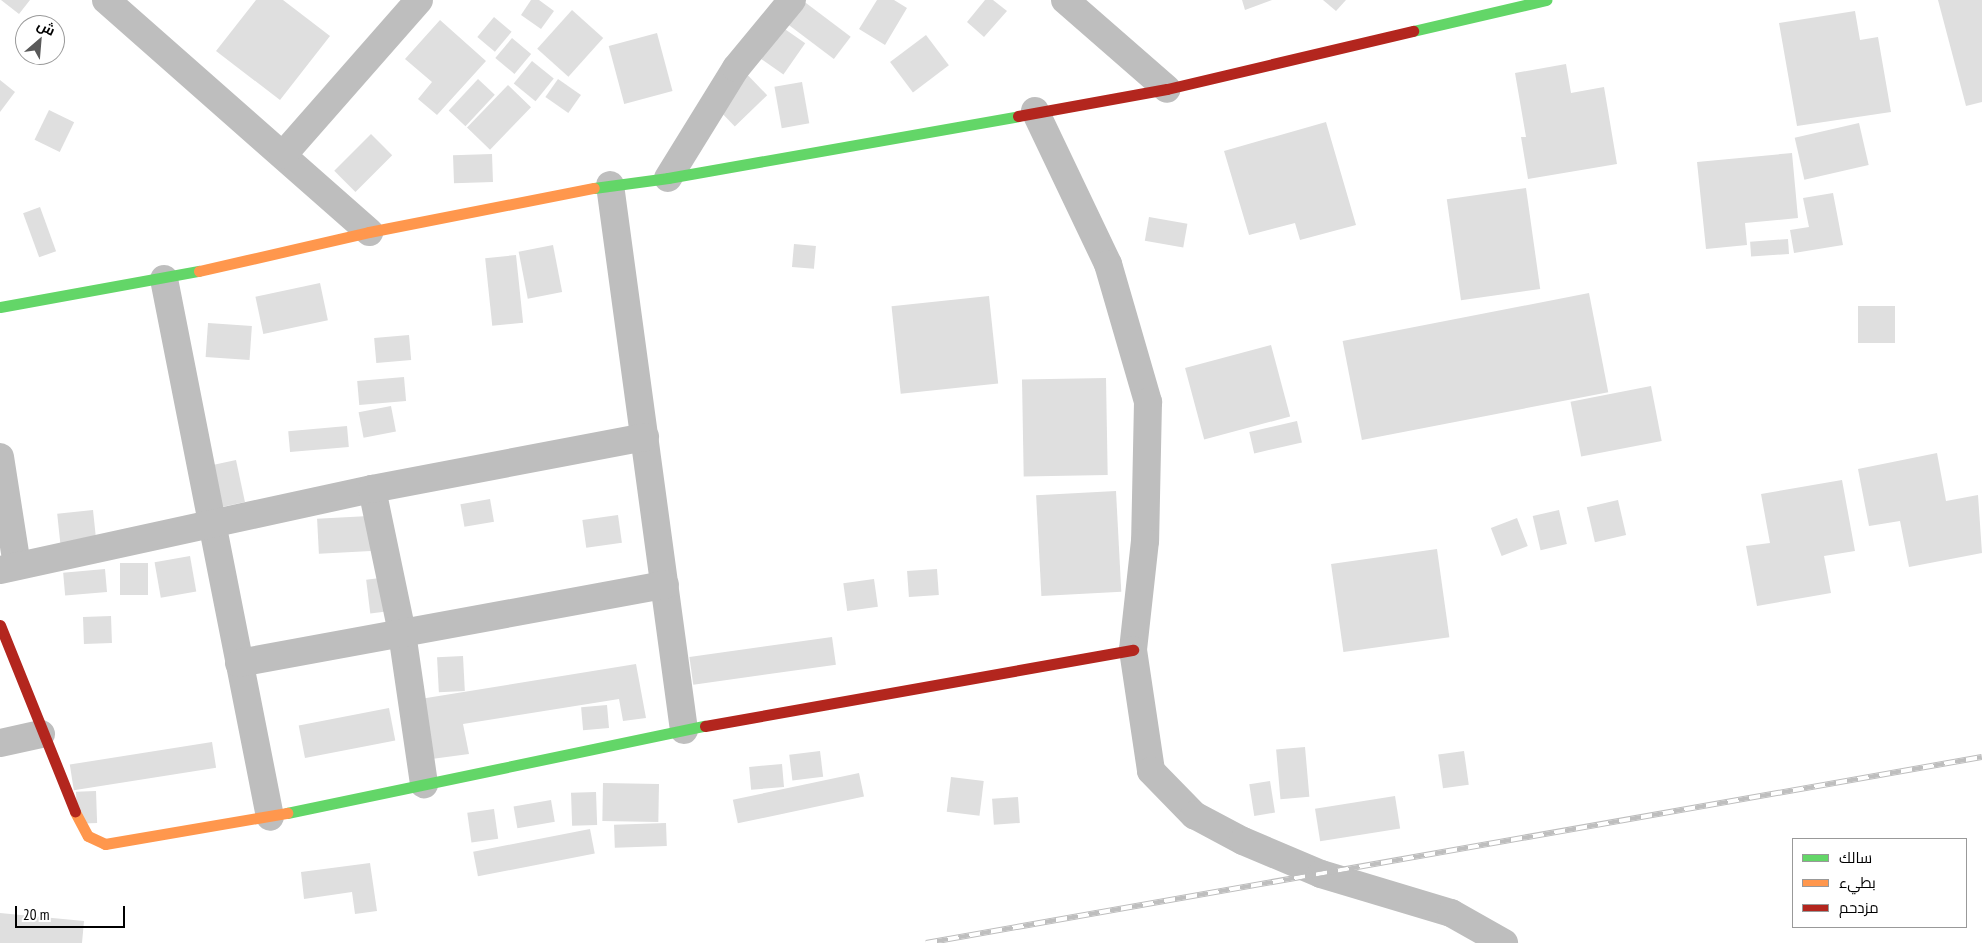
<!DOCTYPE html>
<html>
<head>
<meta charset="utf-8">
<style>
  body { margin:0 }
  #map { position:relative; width:1982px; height:943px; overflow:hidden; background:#fff; font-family:"PT Sans Narrow",Cairo,sans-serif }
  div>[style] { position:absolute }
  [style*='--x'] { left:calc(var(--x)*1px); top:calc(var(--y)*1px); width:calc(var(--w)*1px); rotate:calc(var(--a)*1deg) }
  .building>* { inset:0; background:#dfdfdf; transform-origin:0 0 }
  .street>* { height:28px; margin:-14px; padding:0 14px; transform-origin:14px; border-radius:14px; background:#bebebe }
  .fast>* { height:11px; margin:-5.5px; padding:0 5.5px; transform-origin:5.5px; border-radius:5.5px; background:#63d668 }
  .slow>* { height:11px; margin:-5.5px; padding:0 5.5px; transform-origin:5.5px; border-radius:5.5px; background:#ff974d }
  .jam>* { height:11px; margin:-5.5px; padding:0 5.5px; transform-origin:5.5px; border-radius:5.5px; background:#b3261e }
  .rail>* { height:5.5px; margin-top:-2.75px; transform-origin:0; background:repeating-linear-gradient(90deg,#fff 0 11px,#bebebe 0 22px); box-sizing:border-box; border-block:1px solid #bebebe }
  span { translate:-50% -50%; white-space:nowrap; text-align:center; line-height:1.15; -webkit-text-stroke:4px #fff; paint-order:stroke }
  .legend { position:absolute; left:1792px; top:838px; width:175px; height:90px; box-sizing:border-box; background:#fff; border:1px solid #999; margin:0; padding:6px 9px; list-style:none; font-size:15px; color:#000 }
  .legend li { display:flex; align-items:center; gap:10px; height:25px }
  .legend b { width:25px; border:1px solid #999 }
  .north { position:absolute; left:15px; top:15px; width:50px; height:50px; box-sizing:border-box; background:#fff; border:1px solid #999; border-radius:50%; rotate:27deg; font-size:14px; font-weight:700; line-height:20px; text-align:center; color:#000 }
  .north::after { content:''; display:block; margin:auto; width:18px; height:22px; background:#595959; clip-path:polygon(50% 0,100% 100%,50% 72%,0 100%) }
  .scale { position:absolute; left:15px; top:906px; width:110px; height:22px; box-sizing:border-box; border:2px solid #000; border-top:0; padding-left:6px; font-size:15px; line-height:18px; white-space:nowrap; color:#000; -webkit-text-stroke:4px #fff; paint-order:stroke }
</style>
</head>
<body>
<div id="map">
  <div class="building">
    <i style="clip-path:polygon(1px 0,30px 0,19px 14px)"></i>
    <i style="clip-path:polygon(256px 0,283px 0,330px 36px,280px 100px,216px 51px)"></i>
    <i style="clip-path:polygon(531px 0,539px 0,554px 11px,541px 29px,521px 15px)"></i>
    <i style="left:802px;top:0;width:61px;height:28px;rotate:37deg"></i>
    <i style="clip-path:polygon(877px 0,894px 0,907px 8px,885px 45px,859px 29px)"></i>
    <i style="clip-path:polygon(985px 0,993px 0,1007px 11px,984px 37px,967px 22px)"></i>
    <i style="clip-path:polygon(1242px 0,1272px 0,1245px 10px)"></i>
    <i style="clip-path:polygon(1323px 0,1346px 0,1336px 11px)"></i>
    <i style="clip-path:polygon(1938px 0,1982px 0,1982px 102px,1966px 106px)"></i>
    <i style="left:572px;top:10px;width:42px;height:52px;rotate:42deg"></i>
    <i style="clip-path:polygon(1855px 11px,1860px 40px,1878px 37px,1891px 112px,1797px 126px,1779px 23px)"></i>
    <i style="left:494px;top:17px;width:23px;height:26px;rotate:40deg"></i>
    <i style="clip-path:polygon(440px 20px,486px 61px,437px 115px,418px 99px,432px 82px,405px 59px)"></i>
    <i style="left:779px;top:25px;width:32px;height:38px;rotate:35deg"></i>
    <i style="left:657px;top:33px;width:60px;height:50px;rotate:75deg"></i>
    <i style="left:926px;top:35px;width:38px;height:45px;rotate:53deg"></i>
    <i style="left:512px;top:38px;width:25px;height:26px;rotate:40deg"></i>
    <i style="left:532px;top:61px;width:28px;height:29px;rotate:39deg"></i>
    <i style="clip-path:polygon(1566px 64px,1571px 93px,1604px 87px,1617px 164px,1528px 179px,1521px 137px,1526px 137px,1515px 73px)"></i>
    <i style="left:738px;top:65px;width:42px;height:45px;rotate:46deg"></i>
    <i style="left:478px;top:79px;width:23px;height:43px;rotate:43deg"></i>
    <i style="left:558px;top:79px;width:28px;height:22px;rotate:35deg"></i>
    <i style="clip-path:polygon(0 80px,15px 92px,0 112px)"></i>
    <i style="left:802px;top:82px;width:42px;height:28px;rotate:80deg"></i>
    <i style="left:508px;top:85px;width:32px;height:59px;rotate:44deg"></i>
    <i style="left:49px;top:110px;width:28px;height:33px;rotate:26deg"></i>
    <i style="clip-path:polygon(1326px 122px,1356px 225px,1300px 240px,1295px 223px,1249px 235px,1224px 151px)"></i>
    <i style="left:1859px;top:123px;width:43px;height:66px;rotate:77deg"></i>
    <i style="left:371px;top:134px;width:30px;height:52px;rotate:45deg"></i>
    <i style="clip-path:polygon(1792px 153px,1798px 218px,1745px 223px,1747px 245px,1706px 249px,1697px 162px)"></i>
    <i style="left:492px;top:154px;width:28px;height:39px;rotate:88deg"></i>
    <i style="left:1526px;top:188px;width:102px;height:80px;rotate:82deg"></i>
    <i style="clip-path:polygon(1833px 193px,1843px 245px,1794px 253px,1790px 230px,1809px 227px,1803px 198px)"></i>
    <i style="left:40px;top:207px;width:47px;height:18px;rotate:70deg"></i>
    <i style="left:1149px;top:217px;width:39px;height:24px;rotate:10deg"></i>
    <i style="left:1788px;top:239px;width:15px;height:38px;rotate:86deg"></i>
    <i style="left:794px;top:244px;width:22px;height:23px;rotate:5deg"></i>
    <i style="left:553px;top:245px;width:48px;height:35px;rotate:79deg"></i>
    <i style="left:516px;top:255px;width:68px;height:31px;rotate:84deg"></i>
    <i style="left:320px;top:283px;width:38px;height:66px;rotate:78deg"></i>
    <i style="left:1589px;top:293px;width:101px;height:251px;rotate:79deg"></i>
    <i style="left:989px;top:296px;width:88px;height:98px;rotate:84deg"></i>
    <i style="left:1858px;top:306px;width:37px;height:37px"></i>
    <i style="left:208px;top:323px;width:44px;height:34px;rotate:4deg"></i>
    <i style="left:409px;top:335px;width:25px;height:35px;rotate:85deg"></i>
    <i style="left:1271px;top:345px;width:74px;height:89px;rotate:75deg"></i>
    <i style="left:404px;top:377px;width:24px;height:47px;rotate:85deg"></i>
    <i style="left:1106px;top:378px;width:97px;height:84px;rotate:89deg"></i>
    <i style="left:1651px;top:386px;width:56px;height:82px;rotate:79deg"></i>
    <i style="left:391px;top:406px;width:26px;height:33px;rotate:79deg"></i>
    <i style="left:1297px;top:421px;width:22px;height:49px;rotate:77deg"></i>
    <i style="left:347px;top:426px;width:21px;height:59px;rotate:85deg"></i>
    <i style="clip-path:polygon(1937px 453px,1946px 501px,1978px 495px,1982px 553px,1909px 567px,1900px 521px,1869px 526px,1858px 469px)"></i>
    <i style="left:236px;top:460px;width:43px;height:38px;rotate:78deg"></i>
    <i style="clip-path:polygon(1842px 480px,1855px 551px,1824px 556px,1831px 593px,1757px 606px,1746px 546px,1770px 543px,1761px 494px)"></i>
    <i style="left:1116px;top:491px;width:101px;height:80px;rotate:87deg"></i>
    <i style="left:490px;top:499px;width:23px;height:30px;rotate:80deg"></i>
    <i style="left:1618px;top:500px;width:36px;height:32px;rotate:77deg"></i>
    <i style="left:93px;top:510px;width:30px;height:36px;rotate:84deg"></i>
    <i style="left:1559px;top:510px;width:35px;height:27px;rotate:77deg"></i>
    <i style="left:618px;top:515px;width:28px;height:36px;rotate:82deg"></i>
    <i style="left:369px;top:516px;width:35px;height:52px;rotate:87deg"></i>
    <i style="left:1517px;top:518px;width:30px;height:28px;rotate:69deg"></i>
    <i style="left:1437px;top:549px;width:89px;height:107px;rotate:82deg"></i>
    <i style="left:190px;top:556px;width:36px;height:36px;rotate:80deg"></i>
    <i style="left:120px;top:563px;width:28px;height:32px"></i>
    <i style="left:105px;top:569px;width:23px;height:42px;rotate:85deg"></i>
    <i style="left:937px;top:569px;width:26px;height:30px;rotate:86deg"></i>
    <i style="left:388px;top:577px;width:34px;height:22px;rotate:83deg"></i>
    <i style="left:874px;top:579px;width:28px;height:31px;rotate:82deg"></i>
    <i style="left:111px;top:616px;width:27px;height:28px;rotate:88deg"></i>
    <i style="left:832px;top:637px;width:28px;height:144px;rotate:82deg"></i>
    <i style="left:463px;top:656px;width:35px;height:26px;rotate:87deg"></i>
    <i style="clip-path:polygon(636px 664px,646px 718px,623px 721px,619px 699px,463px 724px,469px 754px,424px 760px,414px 700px)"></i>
    <i style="left:607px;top:705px;width:23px;height:26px;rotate:85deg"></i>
    <i style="left:389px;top:708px;width:33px;height:92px;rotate:79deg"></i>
    <i style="left:212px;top:742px;width:26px;height:144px;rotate:81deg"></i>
    <i style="left:1305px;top:747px;width:50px;height:29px;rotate:85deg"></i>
    <i style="left:820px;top:751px;width:26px;height:31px;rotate:83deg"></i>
    <i style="left:1464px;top:751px;width:34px;height:26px;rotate:82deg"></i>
    <i style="left:782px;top:764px;width:23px;height:33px;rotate:85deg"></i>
    <i style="left:859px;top:773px;width:24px;height:129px;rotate:78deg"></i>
    <i style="left:951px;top:777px;width:33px;height:35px;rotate:7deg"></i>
    <i style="left:1270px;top:781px;width:32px;height:21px;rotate:81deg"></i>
    <i style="left:603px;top:783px;width:56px;height:38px;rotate:1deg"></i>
    <i style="left:96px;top:791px;width:32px;height:20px;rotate:88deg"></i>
    <i style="left:596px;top:792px;width:33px;height:25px;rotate:88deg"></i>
    <i style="left:1395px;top:796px;width:33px;height:81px;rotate:81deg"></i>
    <i style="left:1018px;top:797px;width:26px;height:26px;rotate:86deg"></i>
    <i style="left:551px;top:800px;width:22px;height:38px;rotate:80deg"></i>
    <i style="left:494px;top:809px;width:30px;height:27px;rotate:82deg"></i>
    <i style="left:666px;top:823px;width:23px;height:52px;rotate:88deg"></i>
    <i style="left:590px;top:829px;width:25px;height:119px;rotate:79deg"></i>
    <i style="clip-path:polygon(370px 863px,377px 911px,355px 914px,352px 892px,304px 899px,301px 872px)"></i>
    <i style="clip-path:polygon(0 913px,84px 921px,82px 943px,0 943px)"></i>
  </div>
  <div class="street">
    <i style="--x:106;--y:0;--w:351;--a:41.4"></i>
    <i style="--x:1065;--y:0;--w:135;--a:41.1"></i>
    <i style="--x:1035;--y:111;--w:170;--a:64.5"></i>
    <i style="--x:1108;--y:264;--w:144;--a:73.8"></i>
    <i style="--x:1148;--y:402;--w:139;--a:91.2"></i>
    <i style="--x:1145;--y:541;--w:110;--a:96.3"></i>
    <i style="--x:1133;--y:650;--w:122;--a:81.5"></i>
    <i style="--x:1151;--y:771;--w:62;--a:45.7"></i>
    <i style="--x:1194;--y:815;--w:55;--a:28"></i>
    <i style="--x:1243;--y:841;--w:85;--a:22.9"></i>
    <i style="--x:1321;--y:874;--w:136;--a:16.7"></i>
    <i style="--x:1451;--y:913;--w:61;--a:29.5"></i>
    <i style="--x:283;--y:155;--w:206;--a:-48.7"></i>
    <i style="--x:668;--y:178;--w:129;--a:-58.3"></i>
    <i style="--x:736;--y:68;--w:88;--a:-50.5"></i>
    <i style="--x:610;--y:185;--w:550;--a:82.27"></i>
    <i style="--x:164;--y:279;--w:548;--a:78.85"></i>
    <i style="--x:0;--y:457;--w:110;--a:81.1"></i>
    <i style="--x:372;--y:489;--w:147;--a:78.2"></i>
    <i style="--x:402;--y:633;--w:153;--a:81.7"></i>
    <i style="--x:0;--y:570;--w:381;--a:-12.3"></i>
    <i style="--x:372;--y:489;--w:278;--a:-10.8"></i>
    <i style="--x:239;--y:663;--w:433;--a:-10.4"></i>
    <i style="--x:0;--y:743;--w:42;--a:-12.4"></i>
  </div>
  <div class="fast">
    <i style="--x:1413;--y:31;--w:137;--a:-13.1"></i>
    <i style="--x:594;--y:188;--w:75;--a:-7.7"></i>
    <i style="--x:668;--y:178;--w:355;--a:-10"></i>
    <i style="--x:0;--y:307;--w:202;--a:-10.3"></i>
    <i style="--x:287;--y:813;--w:427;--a:-11.8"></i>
  </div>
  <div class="slow">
    <i style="--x:199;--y:271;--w:174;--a:-12.9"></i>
    <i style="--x:369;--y:232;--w:229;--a:-11.1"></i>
    <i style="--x:75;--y:812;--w:27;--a:62"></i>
    <i style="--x:88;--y:836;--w:19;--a:25"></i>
    <i style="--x:105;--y:844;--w:185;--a:-9.7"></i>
  </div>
  <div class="jam">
    <i style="--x:1018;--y:116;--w:151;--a:-10.3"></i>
    <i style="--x:1167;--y:89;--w:253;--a:-13.3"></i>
    <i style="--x:0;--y:625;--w:201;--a:68.1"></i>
    <i style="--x:705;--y:726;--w:435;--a:-10.1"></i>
  </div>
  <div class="rail">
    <i style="--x:926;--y:943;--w:1072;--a:-9.99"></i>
  </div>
  <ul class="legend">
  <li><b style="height:6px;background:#63d668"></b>سالك</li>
  <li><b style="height:6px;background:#ff974d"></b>بطيء</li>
  <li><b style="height:6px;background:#b3261e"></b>مزدحم</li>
  </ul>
  <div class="north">ش</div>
  <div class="scale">20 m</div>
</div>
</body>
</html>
